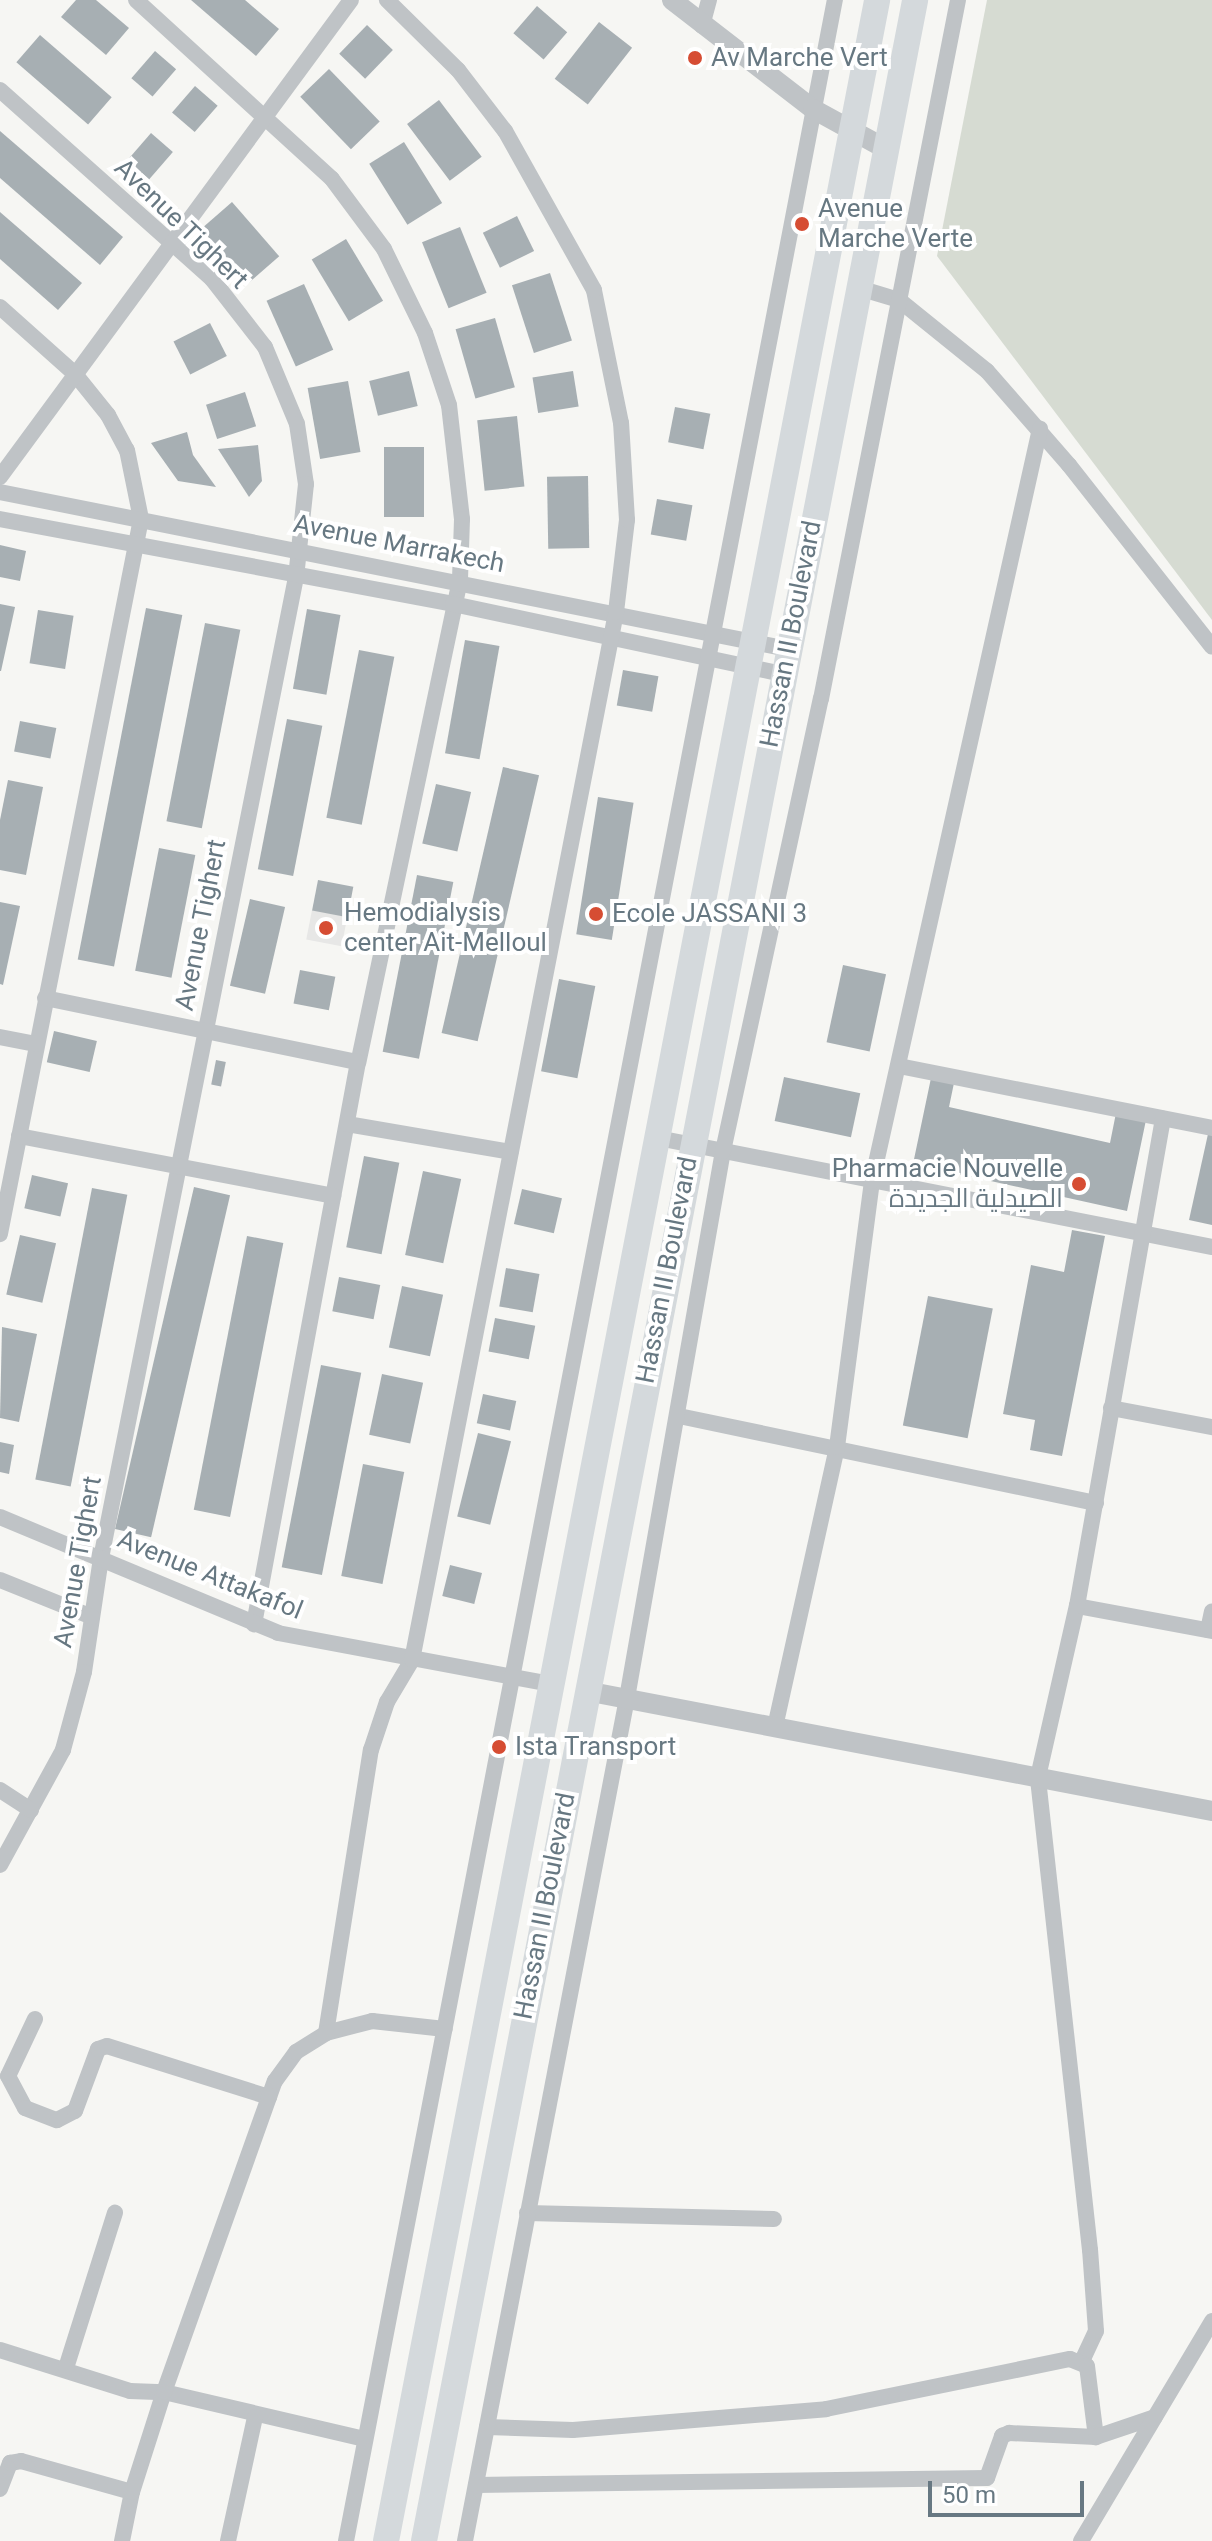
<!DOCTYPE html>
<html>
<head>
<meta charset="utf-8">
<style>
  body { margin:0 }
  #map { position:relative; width:1212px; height:2541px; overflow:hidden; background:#f6f6f3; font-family:Roboto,Cairo,sans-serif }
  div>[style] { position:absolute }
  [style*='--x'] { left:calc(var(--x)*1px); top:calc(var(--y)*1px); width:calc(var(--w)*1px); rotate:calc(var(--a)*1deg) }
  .built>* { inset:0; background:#e7e7e6; transform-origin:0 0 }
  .green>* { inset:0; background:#d6dbd2 }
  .building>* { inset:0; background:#a7afb3; transform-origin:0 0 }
  .minor>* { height:16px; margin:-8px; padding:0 8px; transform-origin:8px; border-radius:8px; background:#bfc3c6 }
  .tertiary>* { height:20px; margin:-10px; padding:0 10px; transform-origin:10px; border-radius:10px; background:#bfc3c6 }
  .primary>* { height:26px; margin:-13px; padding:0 13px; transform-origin:13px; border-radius:13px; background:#d4d9dc }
  .dots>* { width:22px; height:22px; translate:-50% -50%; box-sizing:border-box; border:4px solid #fff; border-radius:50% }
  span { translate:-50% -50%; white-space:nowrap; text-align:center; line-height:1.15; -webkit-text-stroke:8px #fff; paint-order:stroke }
  .poi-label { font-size:26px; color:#677882 }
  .left { translate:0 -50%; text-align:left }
  .right { translate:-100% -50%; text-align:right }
  .street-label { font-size:26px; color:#677882 }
  .scale { position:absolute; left:928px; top:2481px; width:156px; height:36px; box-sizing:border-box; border:4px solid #677882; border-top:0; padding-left:10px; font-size:24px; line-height:28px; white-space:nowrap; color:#677882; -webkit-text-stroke:6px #fff; paint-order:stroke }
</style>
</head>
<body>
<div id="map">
  <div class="built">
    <i style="left:312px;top:910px;width:36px;height:30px;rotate:11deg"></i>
  </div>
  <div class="green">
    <i style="clip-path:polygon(987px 0,1212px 0,1212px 620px,937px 256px)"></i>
  </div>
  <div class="building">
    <i style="clip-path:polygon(76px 0,96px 0,129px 28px,106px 55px,61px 17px)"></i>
    <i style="clip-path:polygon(191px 0,245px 0,279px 29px,256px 56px)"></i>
    <i style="left:537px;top:6px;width:40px;height:36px;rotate:41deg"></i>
    <i style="left:599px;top:22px;width:42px;height:72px;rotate:38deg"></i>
    <i style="left:367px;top:25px;width:36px;height:40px;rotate:44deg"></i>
    <i style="left:40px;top:35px;width:95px;height:36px;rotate:41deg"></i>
    <i style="left:155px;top:51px;width:28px;height:36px;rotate:41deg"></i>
    <i style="left:329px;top:69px;width:73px;height:40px;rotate:46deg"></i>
    <i style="left:195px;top:86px;width:30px;height:35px;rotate:41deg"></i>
    <i style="left:439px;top:100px;width:71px;height:40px;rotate:53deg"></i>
    <i style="clip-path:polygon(0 131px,123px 237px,100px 265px,0 178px)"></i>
    <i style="left:151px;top:133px;width:29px;height:36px;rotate:41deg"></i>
    <i style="left:404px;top:142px;width:72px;height:41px;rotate:58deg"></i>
    <i style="left:232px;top:202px;width:72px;height:41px;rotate:49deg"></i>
    <i style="clip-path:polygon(0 212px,82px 283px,58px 310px,0 259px)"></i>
    <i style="left:517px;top:216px;width:39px;height:38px;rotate:64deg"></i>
    <i style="left:460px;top:227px;width:71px;height:41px;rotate:68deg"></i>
    <i style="left:346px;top:239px;width:72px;height:40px;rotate:59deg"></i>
    <i style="left:550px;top:273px;width:71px;height:40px;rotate:72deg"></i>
    <i style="left:304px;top:284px;width:72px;height:41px;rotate:66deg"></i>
    <i style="left:495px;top:318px;width:72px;height:41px;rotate:74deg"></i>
    <i style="left:210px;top:323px;width:37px;height:41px;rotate:63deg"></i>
    <i style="left:409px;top:371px;width:36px;height:41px;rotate:76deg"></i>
    <i style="left:573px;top:371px;width:36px;height:41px;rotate:81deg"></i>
    <i style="left:348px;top:381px;width:72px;height:41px;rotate:80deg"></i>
    <i style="left:245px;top:392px;width:36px;height:41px;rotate:72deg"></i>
    <i style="left:675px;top:407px;width:36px;height:36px;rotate:11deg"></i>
    <i style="left:517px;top:416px;width:71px;height:40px;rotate:84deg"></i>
    <i style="clip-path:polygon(187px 432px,193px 455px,216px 487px,178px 481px,151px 443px)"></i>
    <i style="clip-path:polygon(258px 445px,262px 481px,249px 497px,218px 449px)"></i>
    <i style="left:384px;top:447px;width:40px;height:70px"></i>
    <i style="left:588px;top:476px;width:72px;height:41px;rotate:89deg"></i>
    <i style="left:657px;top:499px;width:36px;height:36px;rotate:10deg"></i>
    <i style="clip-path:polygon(0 545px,26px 551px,20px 581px,0 577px)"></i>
    <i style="clip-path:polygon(0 604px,15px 607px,1px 671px,0 671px)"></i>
    <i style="left:146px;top:608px;width:37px;height:358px;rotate:11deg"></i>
    <i style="left:307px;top:609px;width:34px;height:81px;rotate:10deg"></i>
    <i style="left:38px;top:610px;width:36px;height:54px;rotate:9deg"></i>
    <i style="left:205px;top:623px;width:36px;height:202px;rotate:11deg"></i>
    <i style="left:465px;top:640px;width:35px;height:115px;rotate:10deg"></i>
    <i style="left:359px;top:650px;width:36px;height:171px;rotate:11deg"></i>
    <i style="left:623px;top:670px;width:36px;height:36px;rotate:10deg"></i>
    <i style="left:287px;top:719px;width:36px;height:153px;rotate:11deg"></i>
    <i style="left:20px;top:721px;width:37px;height:31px;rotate:11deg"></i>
    <i style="left:503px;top:767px;width:37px;height:273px;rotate:13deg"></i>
    <i style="clip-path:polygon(8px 780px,43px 787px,26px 875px,0 870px,0 820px)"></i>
    <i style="left:436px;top:784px;width:36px;height:61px;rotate:13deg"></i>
    <i style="left:598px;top:797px;width:36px;height:139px;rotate:9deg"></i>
    <i style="left:159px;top:848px;width:37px;height:125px;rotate:11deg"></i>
    <i style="left:417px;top:875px;width:37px;height:180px;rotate:11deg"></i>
    <i style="left:318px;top:880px;width:36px;height:31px;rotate:11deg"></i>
    <i style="left:250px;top:899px;width:36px;height:89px;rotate:13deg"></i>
    <i style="clip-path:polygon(0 902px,20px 906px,3px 985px,0 984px)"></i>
    <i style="left:843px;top:965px;width:44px;height:79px;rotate:12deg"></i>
    <i style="left:300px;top:970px;width:36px;height:34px;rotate:11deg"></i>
    <i style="left:559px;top:979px;width:37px;height:94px;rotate:11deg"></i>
    <i style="left:54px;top:1031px;width:44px;height:32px;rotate:13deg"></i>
    <i style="left:216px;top:1060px;width:10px;height:25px;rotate:11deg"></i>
    <i style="left:784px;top:1077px;width:78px;height:45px;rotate:12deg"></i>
    <i style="clip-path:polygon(931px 1078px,954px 1083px,949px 1107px,1110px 1143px,1116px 1113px,1146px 1120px,1127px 1211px,913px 1164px)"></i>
    <i style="clip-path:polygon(1208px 1134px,1212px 1135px,1212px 1225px,1189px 1220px)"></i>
    <i style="left:364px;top:1156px;width:36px;height:93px;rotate:11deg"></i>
    <i style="left:423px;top:1171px;width:39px;height:86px;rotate:12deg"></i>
    <i style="left:32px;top:1175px;width:37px;height:34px;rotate:13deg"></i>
    <i style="left:194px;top:1187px;width:37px;height:351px;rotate:13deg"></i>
    <i style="left:92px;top:1188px;width:36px;height:297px;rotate:11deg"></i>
    <i style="left:522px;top:1189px;width:41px;height:36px;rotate:13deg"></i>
    <i style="clip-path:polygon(1072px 1230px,1105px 1236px,1062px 1456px,1030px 1450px,1035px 1420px,1003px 1414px,1031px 1265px,1064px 1272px)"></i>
    <i style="left:20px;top:1235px;width:37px;height:61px;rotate:13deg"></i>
    <i style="left:247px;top:1236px;width:37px;height:279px;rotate:11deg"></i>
    <i style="left:506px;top:1268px;width:34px;height:39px;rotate:10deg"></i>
    <i style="left:339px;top:1277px;width:42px;height:35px;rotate:11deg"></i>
    <i style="left:402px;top:1286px;width:42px;height:63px;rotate:12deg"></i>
    <i style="left:928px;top:1296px;width:66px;height:132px;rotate:11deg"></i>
    <i style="left:495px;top:1318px;width:41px;height:34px;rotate:11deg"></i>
    <i style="clip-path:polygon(2px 1327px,37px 1334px,19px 1422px,0 1418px)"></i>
    <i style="left:321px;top:1365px;width:41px;height:206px;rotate:11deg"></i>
    <i style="left:382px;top:1374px;width:42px;height:62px;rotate:12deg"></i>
    <i style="left:483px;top:1394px;width:34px;height:30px;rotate:12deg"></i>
    <i style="left:478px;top:1433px;width:34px;height:86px;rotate:14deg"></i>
    <i style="clip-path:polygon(0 1442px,14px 1445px,9px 1474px,0 1472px)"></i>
    <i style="left:363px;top:1464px;width:42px;height:114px;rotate:11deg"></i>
    <i style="left:450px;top:1565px;width:33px;height:32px;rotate:14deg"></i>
  </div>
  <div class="minor">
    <i style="--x:136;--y:0;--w:265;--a:42.4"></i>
    <i style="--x:332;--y:179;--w:87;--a:53.4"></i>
    <i style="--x:384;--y:249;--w:93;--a:64"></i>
    <i style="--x:425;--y:333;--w:76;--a:71.6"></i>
    <i style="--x:449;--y:405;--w:115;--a:83.5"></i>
    <i style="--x:462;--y:519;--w:61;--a:91.9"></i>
    <i style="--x:460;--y:580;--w:493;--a:101.9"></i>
    <i style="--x:358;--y:1062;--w:572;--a:100.48"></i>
    <i style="--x:702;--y:26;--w:27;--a:-75"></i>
    <i style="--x:0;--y:90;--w:284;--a:41.7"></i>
    <i style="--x:212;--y:279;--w:86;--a:52.1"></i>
    <i style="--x:265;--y:347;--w:83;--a:67.4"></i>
    <i style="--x:297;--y:424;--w:61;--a:81.5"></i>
    <i style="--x:306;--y:484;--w:94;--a:96.1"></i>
    <i style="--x:296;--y:577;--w:1000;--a:101.24"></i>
    <i style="--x:101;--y:1558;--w:115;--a:98.5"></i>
    <i style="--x:84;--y:1672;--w:81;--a:105.1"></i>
    <i style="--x:63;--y:1750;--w:131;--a:118.7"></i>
    <i style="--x:859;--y:288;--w:42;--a:16.7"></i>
    <i style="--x:899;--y:300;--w:113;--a:38.9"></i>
    <i style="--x:987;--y:371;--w:125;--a:48.9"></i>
    <i style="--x:1069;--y:465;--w:231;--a:51.8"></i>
    <i style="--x:0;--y:307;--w:101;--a:41.8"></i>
    <i style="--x:75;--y:374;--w:53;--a:51.2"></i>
    <i style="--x:108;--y:415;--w:40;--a:62"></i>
    <i style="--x:127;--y:450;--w:70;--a:78.5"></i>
    <i style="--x:141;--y:519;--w:729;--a:101.16"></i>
    <i style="--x:0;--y:477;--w:592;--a:-53.65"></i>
    <i style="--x:0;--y:492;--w:803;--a:11.27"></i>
    <i style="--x:0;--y:519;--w:461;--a:10.6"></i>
    <i style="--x:453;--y:604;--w:337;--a:12"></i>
    <i style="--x:45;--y:998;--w:319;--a:11.6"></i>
    <i style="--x:0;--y:1037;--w:37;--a:11"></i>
    <i style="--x:899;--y:1066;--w:319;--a:11.2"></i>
    <i style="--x:347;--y:1124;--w:166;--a:9.7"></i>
    <i style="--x:19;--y:1136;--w:320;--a:10.8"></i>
    <i style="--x:658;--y:1138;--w:565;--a:11.13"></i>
    <i style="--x:1111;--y:1408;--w:103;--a:10.7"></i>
    <i style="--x:679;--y:1416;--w:426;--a:11.8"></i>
    <i style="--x:0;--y:1517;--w:301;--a:22.6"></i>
    <i style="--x:278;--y:1633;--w:277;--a:10.6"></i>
    <i style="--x:0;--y:1580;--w:99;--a:21.9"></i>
    <i style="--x:1077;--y:1606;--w:137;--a:10.5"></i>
    <i style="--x:1208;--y:1630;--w:19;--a:-78"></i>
    <i style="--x:775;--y:1727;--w:287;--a:-77.5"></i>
    <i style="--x:837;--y:1447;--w:268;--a:-82.5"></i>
    <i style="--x:872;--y:1181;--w:771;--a:-77.41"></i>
    <i style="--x:0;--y:1790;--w:37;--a:33"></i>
    <i style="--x:35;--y:2019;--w:63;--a:115.3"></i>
    <i style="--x:8;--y:2076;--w:36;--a:62"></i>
    <i style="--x:25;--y:2108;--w:34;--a:21"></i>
    <i style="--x:57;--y:2120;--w:20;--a:-27"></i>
    <i style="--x:75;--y:2111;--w:66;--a:-69.6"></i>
    <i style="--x:98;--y:2049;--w:9;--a:-18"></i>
    <i style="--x:107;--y:2046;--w:170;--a:17.5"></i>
    <i style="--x:326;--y:2033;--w:287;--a:-81"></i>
    <i style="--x:371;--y:1750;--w:51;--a:-71.6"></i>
    <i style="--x:387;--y:1702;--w:49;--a:-59.2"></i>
    <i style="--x:412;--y:1660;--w:1068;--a:-78.98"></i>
    <i style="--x:616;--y:612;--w:93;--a:-83.2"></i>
    <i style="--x:627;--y:520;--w:97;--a:-93.5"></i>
    <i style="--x:621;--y:423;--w:136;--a:-101.5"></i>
    <i style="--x:594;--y:290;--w:182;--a:-119.2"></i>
    <i style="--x:505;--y:131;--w:77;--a:-127.6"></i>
    <i style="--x:458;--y:70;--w:100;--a:-135.4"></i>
    <i style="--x:527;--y:2213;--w:247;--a:1.4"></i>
    <i style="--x:0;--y:2350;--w:136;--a:17.5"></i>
    <i style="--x:130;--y:2391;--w:34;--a:2"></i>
    <i style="--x:164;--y:2392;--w:206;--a:13.2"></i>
    <i style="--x:1082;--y:2361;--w:33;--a:-65"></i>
    <i style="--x:1096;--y:2331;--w:81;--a:-94.2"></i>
    <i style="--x:1090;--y:2250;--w:476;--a:-96.3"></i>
    <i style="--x:1038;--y:1777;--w:175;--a:-77.2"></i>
    <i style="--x:1077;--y:1606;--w:495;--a:-80"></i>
    <i style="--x:66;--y:2368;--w:163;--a:-72.5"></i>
    <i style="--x:487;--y:2427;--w:86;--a:2"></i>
    <i style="--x:573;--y:2430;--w:254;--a:-4.7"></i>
    <i style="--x:826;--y:2409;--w:249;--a:-11.6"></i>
    <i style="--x:1070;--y:2359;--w:18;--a:22"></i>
    <i style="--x:1087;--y:2366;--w:72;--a:82.8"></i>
    <i style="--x:476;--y:2485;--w:511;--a:-0.78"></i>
    <i style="--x:987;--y:2478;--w:45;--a:-70.3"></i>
    <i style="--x:1002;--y:2436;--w:8;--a:-23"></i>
    <i style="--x:1009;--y:2433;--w:87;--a:2.6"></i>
    <i style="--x:1096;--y:2437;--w:62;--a:-18.7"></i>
    <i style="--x:0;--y:2489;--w:28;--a:-69"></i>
    <i style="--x:10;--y:2463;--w:11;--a:-10"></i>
    <i style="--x:21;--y:2461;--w:115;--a:15.6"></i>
    <i style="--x:122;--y:2541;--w:50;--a:-78.5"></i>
    <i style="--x:132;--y:2492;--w:105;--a:-72.3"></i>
    <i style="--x:164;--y:2392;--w:330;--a:-70.4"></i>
    <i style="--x:275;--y:2081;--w:36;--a:-54"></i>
    <i style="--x:296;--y:2052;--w:36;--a:-32"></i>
    <i style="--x:326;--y:2033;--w:48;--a:-14.6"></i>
    <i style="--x:372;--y:2021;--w:73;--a:6.3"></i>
    <i style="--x:228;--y:2541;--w:127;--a:-77.7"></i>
    <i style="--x:346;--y:2541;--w:2588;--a:-79.11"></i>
    <i style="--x:465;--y:2541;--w:858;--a:-79.12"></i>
    <i style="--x:627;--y:1698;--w:555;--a:-80.05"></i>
    <i style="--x:723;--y:1151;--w:463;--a:-77.8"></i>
    <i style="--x:821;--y:699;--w:712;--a:-78.91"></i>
    <i style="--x:1081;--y:2541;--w:256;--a:-59.2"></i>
  </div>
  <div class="tertiary">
    <i style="--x:672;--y:0;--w:178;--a:37.7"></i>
    <i style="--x:813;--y:109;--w:83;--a:28.7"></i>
    <i style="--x:586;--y:1691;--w:637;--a:10.85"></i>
  </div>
  <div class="primary">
    <i style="--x:386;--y:2541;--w:2588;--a:-79.06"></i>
    <i style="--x:424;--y:2541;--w:2588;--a:-79.06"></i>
  </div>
  <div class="dots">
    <i style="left:695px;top:58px;background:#d64d33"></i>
    <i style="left:802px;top:224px;background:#d64d33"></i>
    <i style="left:596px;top:914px;background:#d64d33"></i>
    <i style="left:326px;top:928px;background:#d64d33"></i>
    <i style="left:1079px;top:1184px;background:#d64d33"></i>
    <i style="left:499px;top:1747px;background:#d64d33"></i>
  </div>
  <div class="poi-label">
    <span class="left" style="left:711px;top:58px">Av Marche Vert</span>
    <span class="left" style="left:818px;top:224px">Avenue<br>Marche Verte</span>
    <span class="left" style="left:344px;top:928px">Hemodialysis<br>center Ait-Melloul</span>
    <span class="left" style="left:612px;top:914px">Ecole JASSANI 3</span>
    <span class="right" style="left:1063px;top:1184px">Pharmacie Nouvelle<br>الصيدلية الجديدة</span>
    <span class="left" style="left:515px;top:1747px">Ista Transport</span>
  </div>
  <div class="street-label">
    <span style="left:181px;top:224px;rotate:44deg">Avenue Tighert</span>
    <span style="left:399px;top:544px;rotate:11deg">Avenue Marrakech</span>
    <span style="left:791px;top:634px;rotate:-79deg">Hassan II Boulevard</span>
    <span style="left:201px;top:925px;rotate:-79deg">Avenue Tighert</span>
    <span style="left:667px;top:1270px;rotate:-79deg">Hassan II Boulevard</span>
    <span style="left:78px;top:1562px;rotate:-80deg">Avenue Tighert</span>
    <span style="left:210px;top:1575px;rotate:22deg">Avenue Attakafol</span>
    <span style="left:545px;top:1906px;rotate:-79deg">Hassan II Boulevard</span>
  </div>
  <div class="scale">50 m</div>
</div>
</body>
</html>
